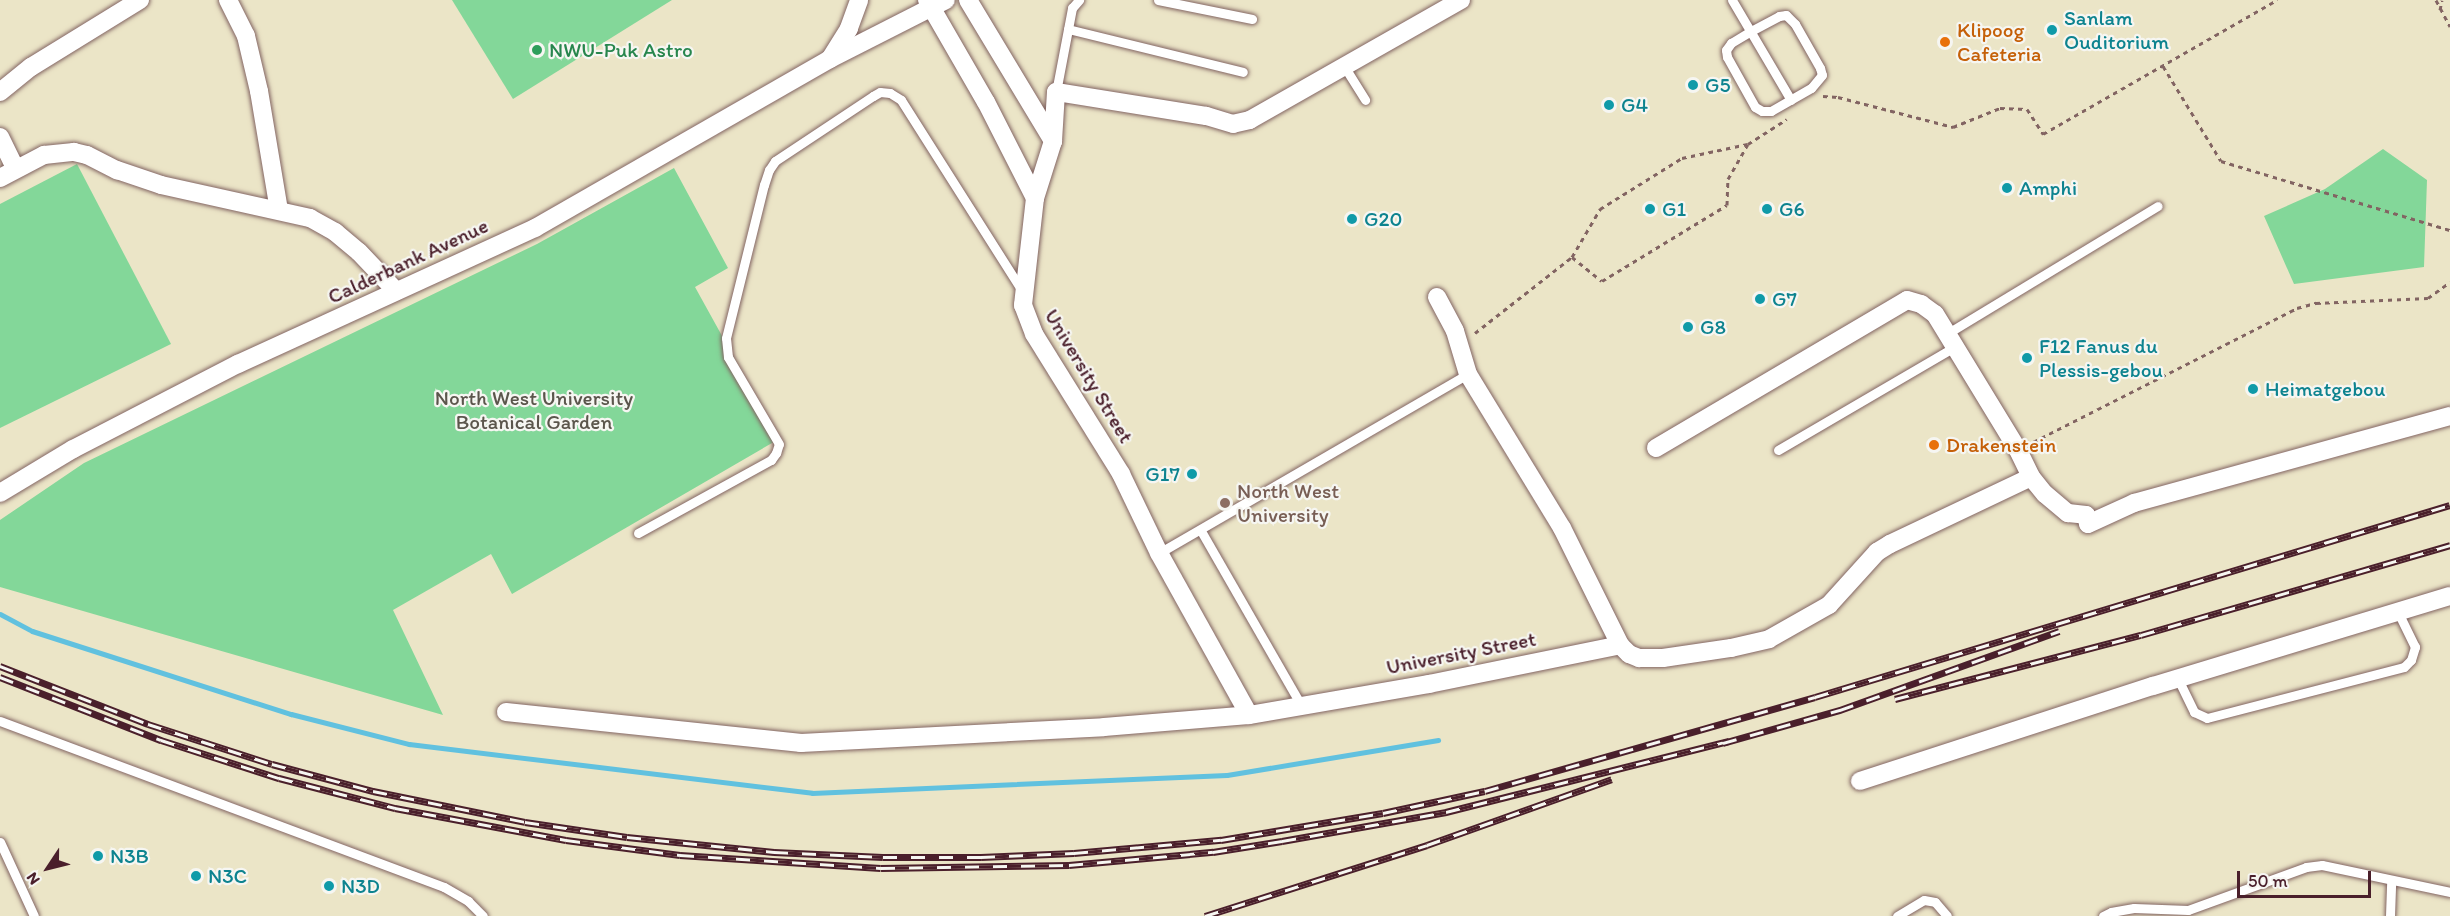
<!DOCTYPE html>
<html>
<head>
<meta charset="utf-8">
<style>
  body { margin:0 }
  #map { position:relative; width:2450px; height:916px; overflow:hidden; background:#ebe5c7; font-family:Itim,sans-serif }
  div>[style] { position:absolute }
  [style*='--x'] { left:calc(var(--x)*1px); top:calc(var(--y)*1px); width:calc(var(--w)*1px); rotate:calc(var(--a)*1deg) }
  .green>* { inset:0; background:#83d799 }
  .stream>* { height:5px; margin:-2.5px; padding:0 2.5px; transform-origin:2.5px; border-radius:2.5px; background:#61c1df }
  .path>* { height:3px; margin-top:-1.5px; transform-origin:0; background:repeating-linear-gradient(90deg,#826462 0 4.5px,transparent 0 9px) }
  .roads { filter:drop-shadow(0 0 2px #826462) drop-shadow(0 0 2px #826462) }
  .service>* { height:9px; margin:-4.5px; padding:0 4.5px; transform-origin:4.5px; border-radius:4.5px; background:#fff }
  .minor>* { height:18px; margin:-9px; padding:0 9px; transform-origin:9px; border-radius:9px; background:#fff }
  .rail>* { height:7px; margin-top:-3.5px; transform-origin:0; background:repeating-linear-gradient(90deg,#f6f6f2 0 14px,#4a1f2b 0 28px); box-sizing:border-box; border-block:2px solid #4a1f2b }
  .dots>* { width:16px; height:16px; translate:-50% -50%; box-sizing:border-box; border:3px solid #f6f6f2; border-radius:50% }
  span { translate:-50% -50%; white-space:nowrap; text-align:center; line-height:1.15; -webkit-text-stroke:4.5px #f6f6f2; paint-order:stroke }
  .culture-label { font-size:21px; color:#0d838f }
  .left { translate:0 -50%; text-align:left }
  .right { translate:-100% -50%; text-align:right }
  .food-label { font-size:21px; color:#c56008 }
  .leisure-label { font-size:21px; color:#27864d }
  .street-label { font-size:21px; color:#4a1f2b }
  .park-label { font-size:21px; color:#5b564c }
  .education-label { font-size:21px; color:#785e54 }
  .north { position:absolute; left:18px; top:838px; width:60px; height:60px; -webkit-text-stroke:4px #f6f6f2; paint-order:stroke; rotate:235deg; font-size:16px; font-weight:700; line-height:24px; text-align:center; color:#4a1f2b }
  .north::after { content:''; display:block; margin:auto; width:21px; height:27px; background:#4a1f2b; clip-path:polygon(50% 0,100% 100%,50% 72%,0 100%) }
  .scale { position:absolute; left:2237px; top:871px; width:134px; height:27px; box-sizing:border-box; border:3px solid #4a1f2b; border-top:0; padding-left:8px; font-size:18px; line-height:21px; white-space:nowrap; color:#4a1f2b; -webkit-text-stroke:4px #f6f6f2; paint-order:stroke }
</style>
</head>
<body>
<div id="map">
  <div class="green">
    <i style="clip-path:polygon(452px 0,672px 0,513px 99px)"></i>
    <i style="clip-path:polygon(2383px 149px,2427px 180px,2424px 267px,2294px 284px,2264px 216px,2325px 189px)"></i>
    <i style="clip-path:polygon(77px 164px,171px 344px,0 428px,0 204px)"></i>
    <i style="clip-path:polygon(674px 168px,728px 268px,695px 287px,779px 439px,512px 594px,491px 554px,393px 610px,443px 715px,0 587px,0 520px,84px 463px,537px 244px)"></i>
  </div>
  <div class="stream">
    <i style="--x:0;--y:614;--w:36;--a:28"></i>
    <i style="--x:32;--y:631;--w:272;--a:17.8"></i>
    <i style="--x:291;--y:714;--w:122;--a:14.3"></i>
    <i style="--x:409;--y:744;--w:406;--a:6.9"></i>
    <i style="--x:812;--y:793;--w:415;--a:-2.5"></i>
    <i style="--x:1227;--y:775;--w:214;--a:-9.4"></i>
  </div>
  <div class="path">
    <i style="--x:2436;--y:0;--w:30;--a:62"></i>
    <i style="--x:2440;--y:10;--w:10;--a:-79"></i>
    <i style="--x:2163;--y:66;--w:111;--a:58.6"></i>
    <i style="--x:2221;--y:161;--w:239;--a:16.8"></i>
    <i style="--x:1823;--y:96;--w:15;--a:4"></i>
    <i style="--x:1838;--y:97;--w:119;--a:14.6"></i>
    <i style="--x:1953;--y:127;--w:51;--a:-22"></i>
    <i style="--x:2000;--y:108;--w:27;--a:2"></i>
    <i style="--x:2027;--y:109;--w:30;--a:57"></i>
    <i style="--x:2043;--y:134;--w:270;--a:-29.8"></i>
    <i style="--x:1572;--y:257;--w:38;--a:39"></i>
    <i style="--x:1602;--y:281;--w:146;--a:-31.3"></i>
    <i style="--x:1727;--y:205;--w:26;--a:-88"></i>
    <i style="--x:1728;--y:179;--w:40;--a:-60.3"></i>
    <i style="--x:1475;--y:333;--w:123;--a:-38.1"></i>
    <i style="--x:1572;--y:257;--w:56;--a:-59.7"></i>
    <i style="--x:1600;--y:209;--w:97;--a:-31.9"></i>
    <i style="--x:1682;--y:158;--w:67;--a:-12"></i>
    <i style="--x:1748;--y:144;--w:46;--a:-32.7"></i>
    <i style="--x:2033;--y:442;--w:296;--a:-26.9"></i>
    <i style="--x:2297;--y:308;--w:20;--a:-15"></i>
    <i style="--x:2316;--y:303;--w:112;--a:-2.6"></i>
    <i style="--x:2428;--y:298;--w:27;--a:-36"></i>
  </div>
  <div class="roads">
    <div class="service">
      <i style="--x:1158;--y:0;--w:96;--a:11.4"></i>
      <i style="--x:1732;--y:0;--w:116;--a:59.5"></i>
      <i style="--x:1786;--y:15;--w:13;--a:45"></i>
      <i style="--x:1795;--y:24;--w:51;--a:60.4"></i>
      <i style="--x:1820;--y:68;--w:7;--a:74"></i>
      <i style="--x:1822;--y:75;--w:17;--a:130"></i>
      <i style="--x:1811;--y:88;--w:46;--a:150.1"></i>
      <i style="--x:1771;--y:111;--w:9;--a:180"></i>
      <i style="--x:1762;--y:111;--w:8;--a:-150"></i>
      <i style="--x:1755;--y:107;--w:57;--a:-119.2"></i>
      <i style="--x:1727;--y:57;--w:7;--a:-98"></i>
      <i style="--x:1726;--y:50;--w:9;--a:-54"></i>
      <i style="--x:1731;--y:43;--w:23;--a:-31"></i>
      <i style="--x:1751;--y:31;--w:32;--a:-28"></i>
      <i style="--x:1779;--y:16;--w:7;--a:-8"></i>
      <i style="--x:1068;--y:29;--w:180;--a:13.8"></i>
      <i style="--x:1344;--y:66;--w:40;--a:58"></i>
      <i style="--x:1056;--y:92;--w:86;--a:-79.2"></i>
      <i style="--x:1072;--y:8;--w:11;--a:-49"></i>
      <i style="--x:1948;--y:333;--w:245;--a:-31.2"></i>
      <i style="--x:1778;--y:450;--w:206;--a:-30.3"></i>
      <i style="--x:1201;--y:531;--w:201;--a:60.1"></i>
      <i style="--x:638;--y:533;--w:152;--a:-28.8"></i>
      <i style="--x:771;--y:460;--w:9;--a:-54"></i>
      <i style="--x:776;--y:453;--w:9;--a:-72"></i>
      <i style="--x:779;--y:444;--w:101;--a:-120.4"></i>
      <i style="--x:728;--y:357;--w:19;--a:-96"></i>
      <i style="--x:726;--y:338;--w:158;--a:-76.1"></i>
      <i style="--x:764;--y:185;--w:16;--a:-72"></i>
      <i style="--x:769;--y:170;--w:11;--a:-56"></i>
      <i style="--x:775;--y:161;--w:118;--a:-33.6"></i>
      <i style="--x:873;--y:96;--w:8;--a:-30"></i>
      <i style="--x:880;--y:92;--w:10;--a:6"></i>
      <i style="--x:890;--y:93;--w:13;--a:32"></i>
      <i style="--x:901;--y:100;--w:226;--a:57.6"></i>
      <i style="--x:1159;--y:553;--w:357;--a:-30.1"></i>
      <i style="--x:2178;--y:679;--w:37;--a:64"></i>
      <i style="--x:2194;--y:712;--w:14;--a:25"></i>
      <i style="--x:2207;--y:718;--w:203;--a:-14.5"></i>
      <i style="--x:2404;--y:667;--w:10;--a:-45"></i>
      <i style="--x:2411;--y:660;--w:14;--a:-73"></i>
      <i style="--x:2415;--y:647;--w:39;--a:-116"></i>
      <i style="--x:0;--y:721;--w:474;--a:20.5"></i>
      <i style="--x:444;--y:887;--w:28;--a:30"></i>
      <i style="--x:468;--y:901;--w:21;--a:45"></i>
      <i style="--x:0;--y:842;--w:81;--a:65.3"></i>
      <i style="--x:1897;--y:916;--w:31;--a:-31"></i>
      <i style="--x:1924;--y:900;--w:11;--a:10"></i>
      <i style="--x:1935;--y:902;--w:18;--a:49"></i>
      <i style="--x:2103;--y:916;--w:9;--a:-27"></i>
      <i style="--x:2111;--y:912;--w:23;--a:-10"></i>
      <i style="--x:2134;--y:908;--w:54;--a:2.1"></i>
      <i style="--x:2188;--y:910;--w:126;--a:-20"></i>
      <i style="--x:2306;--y:867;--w:16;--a:-7"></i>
      <i style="--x:2322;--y:865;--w:131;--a:11.9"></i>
      <i style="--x:2390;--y:916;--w:36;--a:-88"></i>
    </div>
    <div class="minor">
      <i style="--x:228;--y:0;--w:40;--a:63.4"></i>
      <i style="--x:246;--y:36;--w:57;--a:76.7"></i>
      <i style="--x:259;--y:91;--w:121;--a:80.5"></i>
      <i style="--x:927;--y:0;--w:118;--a:60"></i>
      <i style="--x:986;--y:102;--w:108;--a:63"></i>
      <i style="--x:968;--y:0;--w:165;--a:58.9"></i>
      <i style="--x:1461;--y:0;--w:243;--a:150.4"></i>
      <i style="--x:1250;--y:120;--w:17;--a:167"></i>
      <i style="--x:1233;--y:124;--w:28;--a:-163"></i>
      <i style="--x:1206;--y:116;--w:152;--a:-170.9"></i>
      <i style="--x:1056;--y:92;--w:49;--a:93.5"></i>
      <i style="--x:1053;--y:141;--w:60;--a:107.5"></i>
      <i style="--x:1035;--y:198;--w:108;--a:96.4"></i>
      <i style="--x:1023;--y:305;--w:31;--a:69"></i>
      <i style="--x:1034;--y:334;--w:165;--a:58.1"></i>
      <i style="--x:1121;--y:474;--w:88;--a:64.3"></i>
      <i style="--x:1159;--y:553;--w:185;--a:60.9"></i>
      <i style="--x:1249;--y:715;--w:183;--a:-9.8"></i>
      <i style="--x:1429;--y:684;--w:195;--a:-11.5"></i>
      <i style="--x:830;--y:59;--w:36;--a:-58"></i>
      <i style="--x:849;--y:28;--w:30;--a:-70"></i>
      <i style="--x:0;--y:92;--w:40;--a:-39"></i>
      <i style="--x:31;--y:67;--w:128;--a:-31.6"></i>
      <i style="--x:0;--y:137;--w:34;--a:64"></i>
      <i style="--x:0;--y:178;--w:50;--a:-27.6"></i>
      <i style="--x:44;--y:155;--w:30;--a:-6"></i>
      <i style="--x:74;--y:152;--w:13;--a:13"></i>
      <i style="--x:87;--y:155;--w:34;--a:27"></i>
      <i style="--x:117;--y:170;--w:46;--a:18.8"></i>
      <i style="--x:161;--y:185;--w:153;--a:12.5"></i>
      <i style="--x:310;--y:218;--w:29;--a:29"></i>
      <i style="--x:335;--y:232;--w:31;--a:40"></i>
      <i style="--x:359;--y:252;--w:54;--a:46.5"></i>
      <i style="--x:1437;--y:297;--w:38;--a:62"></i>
      <i style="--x:1455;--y:331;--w:45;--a:73.2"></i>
      <i style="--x:1468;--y:374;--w:180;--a:58.6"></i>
      <i style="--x:1562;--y:528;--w:131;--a:63.6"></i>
      <i style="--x:1620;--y:645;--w:13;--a:45"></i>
      <i style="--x:1629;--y:654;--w:11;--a:22"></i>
      <i style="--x:1639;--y:658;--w:24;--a:0"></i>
      <i style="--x:1663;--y:658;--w:69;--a:-8.4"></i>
      <i style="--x:1731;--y:648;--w:39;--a:-13"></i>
      <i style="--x:1769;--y:639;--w:69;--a:-29.5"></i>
      <i style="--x:1829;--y:605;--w:72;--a:-47.8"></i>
      <i style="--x:1877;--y:552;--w:15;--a:-32"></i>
      <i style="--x:1890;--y:544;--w:156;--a:-25.4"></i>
      <i style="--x:1656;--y:448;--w:291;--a:-30.5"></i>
      <i style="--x:1907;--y:300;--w:15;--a:16"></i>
      <i style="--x:1921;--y:304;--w:17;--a:36"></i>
      <i style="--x:1935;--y:314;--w:159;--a:58.6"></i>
      <i style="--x:2018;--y:450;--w:30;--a:64"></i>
      <i style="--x:2031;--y:477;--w:22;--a:51"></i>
      <i style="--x:2045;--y:494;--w:30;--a:40"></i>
      <i style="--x:2068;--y:513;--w:18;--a:6"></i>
      <i style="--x:2086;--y:515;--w:9;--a:77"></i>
      <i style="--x:2088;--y:524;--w:51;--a:-24.5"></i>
      <i style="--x:2134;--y:503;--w:328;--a:-15.4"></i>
      <i style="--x:0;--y:493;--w:85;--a:-31.1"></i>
      <i style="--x:73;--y:449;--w:186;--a:-27.3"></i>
      <i style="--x:238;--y:364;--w:327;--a:-24.6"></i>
      <i style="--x:535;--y:228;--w:340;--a:-29.8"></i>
      <i style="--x:830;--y:59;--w:130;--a:-27"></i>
      <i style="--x:506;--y:712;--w:297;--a:6"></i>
      <i style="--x:801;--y:743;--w:303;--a:-3"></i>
      <i style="--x:1104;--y:727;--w:145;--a:-4.7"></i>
      <i style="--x:1860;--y:781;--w:308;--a:-18"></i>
      <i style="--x:2153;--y:686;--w:310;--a:-16.9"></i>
    </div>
  </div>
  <div class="rail">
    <i style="--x:0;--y:666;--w:159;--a:21.4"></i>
    <i style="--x:148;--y:724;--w:130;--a:17.9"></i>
    <i style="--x:272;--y:764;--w:105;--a:15"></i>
    <i style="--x:373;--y:791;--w:155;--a:11.5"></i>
    <i style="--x:525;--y:822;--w:103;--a:8.4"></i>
    <i style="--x:627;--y:837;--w:148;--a:5.8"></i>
    <i style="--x:774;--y:852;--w:109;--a:2.6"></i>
    <i style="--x:883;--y:857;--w:98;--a:0"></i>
    <i style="--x:981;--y:857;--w:93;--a:-2.5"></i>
    <i style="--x:1074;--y:853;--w:148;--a:-5.1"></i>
    <i style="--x:1221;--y:840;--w:164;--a:-9.5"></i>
    <i style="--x:1383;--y:813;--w:104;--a:-12.2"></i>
    <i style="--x:1485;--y:791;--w:343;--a:-15.9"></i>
    <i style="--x:1815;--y:697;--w:663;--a:-16.82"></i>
    <i style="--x:0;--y:677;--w:173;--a:21.4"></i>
    <i style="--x:161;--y:740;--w:124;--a:17.9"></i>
    <i style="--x:279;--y:778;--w:120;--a:14.5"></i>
    <i style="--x:395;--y:808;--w:174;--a:10.6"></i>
    <i style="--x:566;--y:840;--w:115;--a:7.5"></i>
    <i style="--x:680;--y:855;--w:201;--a:3.7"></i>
    <i style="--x:881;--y:868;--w:188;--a:-0.9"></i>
    <i style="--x:1069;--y:865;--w:145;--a:-5.2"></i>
    <i style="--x:1213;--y:852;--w:70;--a:-9.1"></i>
    <i style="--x:1282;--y:841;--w:167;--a:-10"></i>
    <i style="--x:1446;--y:812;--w:292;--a:-14.1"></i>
    <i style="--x:1895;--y:699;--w:254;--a:-14.6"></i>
    <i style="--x:2141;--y:635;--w:322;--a:-16.2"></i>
    <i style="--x:1723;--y:743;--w:122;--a:-15.8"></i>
    <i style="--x:1840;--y:710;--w:233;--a:-19.8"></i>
    <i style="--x:1205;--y:916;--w:233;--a:-17.7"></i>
    <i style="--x:1427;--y:845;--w:196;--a:-19.6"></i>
  </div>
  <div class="dots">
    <i style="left:2052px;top:30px;background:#0f9aa8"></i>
    <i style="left:1945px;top:42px;background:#e8710a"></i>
    <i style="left:537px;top:50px;background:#2e9e5b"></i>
    <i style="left:1693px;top:85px;background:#0f9aa8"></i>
    <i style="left:1609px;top:105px;background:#0f9aa8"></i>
    <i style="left:2007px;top:188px;background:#0f9aa8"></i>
    <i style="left:1650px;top:209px;background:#0f9aa8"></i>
    <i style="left:1767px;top:209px;background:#0f9aa8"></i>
    <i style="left:1352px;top:219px;background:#0f9aa8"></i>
    <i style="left:1760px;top:299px;background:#0f9aa8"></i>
    <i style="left:1688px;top:327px;background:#0f9aa8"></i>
    <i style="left:2027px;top:358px;background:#0f9aa8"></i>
    <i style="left:2253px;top:389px;background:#0f9aa8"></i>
    <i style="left:1934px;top:445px;background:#e8710a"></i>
    <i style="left:1192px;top:474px;background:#0f9aa8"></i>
    <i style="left:1225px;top:503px;background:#8d6e63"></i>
    <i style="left:98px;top:856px;background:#0f9aa8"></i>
    <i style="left:196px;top:876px;background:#0f9aa8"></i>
    <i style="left:329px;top:886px;background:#0f9aa8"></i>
  </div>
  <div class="culture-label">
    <span class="left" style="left:2064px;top:30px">Sanlam<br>Ouditorium</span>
    <span class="left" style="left:1705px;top:85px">G5</span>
    <span class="left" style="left:1621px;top:105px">G4</span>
    <span class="left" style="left:2019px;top:188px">Amphi</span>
    <span class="left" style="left:1662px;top:209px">G1</span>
    <span class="left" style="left:1779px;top:209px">G6</span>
    <span class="left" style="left:1364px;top:219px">G20</span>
    <span class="left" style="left:1772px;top:299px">G7</span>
    <span class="left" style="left:1700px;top:327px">G8</span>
    <span class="left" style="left:2039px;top:358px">F12 Fanus du<br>Plessis-gebou</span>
    <span class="left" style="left:2265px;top:389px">Heimatgebou</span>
    <span class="right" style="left:1180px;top:474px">G17</span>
    <span class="left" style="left:110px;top:856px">N3B</span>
    <span class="left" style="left:208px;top:876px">N3C</span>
    <span class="left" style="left:341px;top:886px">N3D</span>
  </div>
  <div class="food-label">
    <span class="left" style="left:1957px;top:42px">Klipoog<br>Cafeteria</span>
    <span class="left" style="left:1946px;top:445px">Drakenstein</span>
  </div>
  <div class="leisure-label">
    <span class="left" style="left:549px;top:50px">NWU-Puk Astro</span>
  </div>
  <div class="street-label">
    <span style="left:408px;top:261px;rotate:-25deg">Calderbank Avenue</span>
    <span style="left:1089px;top:376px;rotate:59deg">University Street</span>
    <span style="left:1461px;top:653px;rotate:-11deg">University Street</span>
  </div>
  <div class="park-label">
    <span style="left:534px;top:410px">North West University<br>Botanical Garden</span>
  </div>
  <div class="education-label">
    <span class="left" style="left:1237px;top:503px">North West<br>University</span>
  </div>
  <div class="north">N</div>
  <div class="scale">50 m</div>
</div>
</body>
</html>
